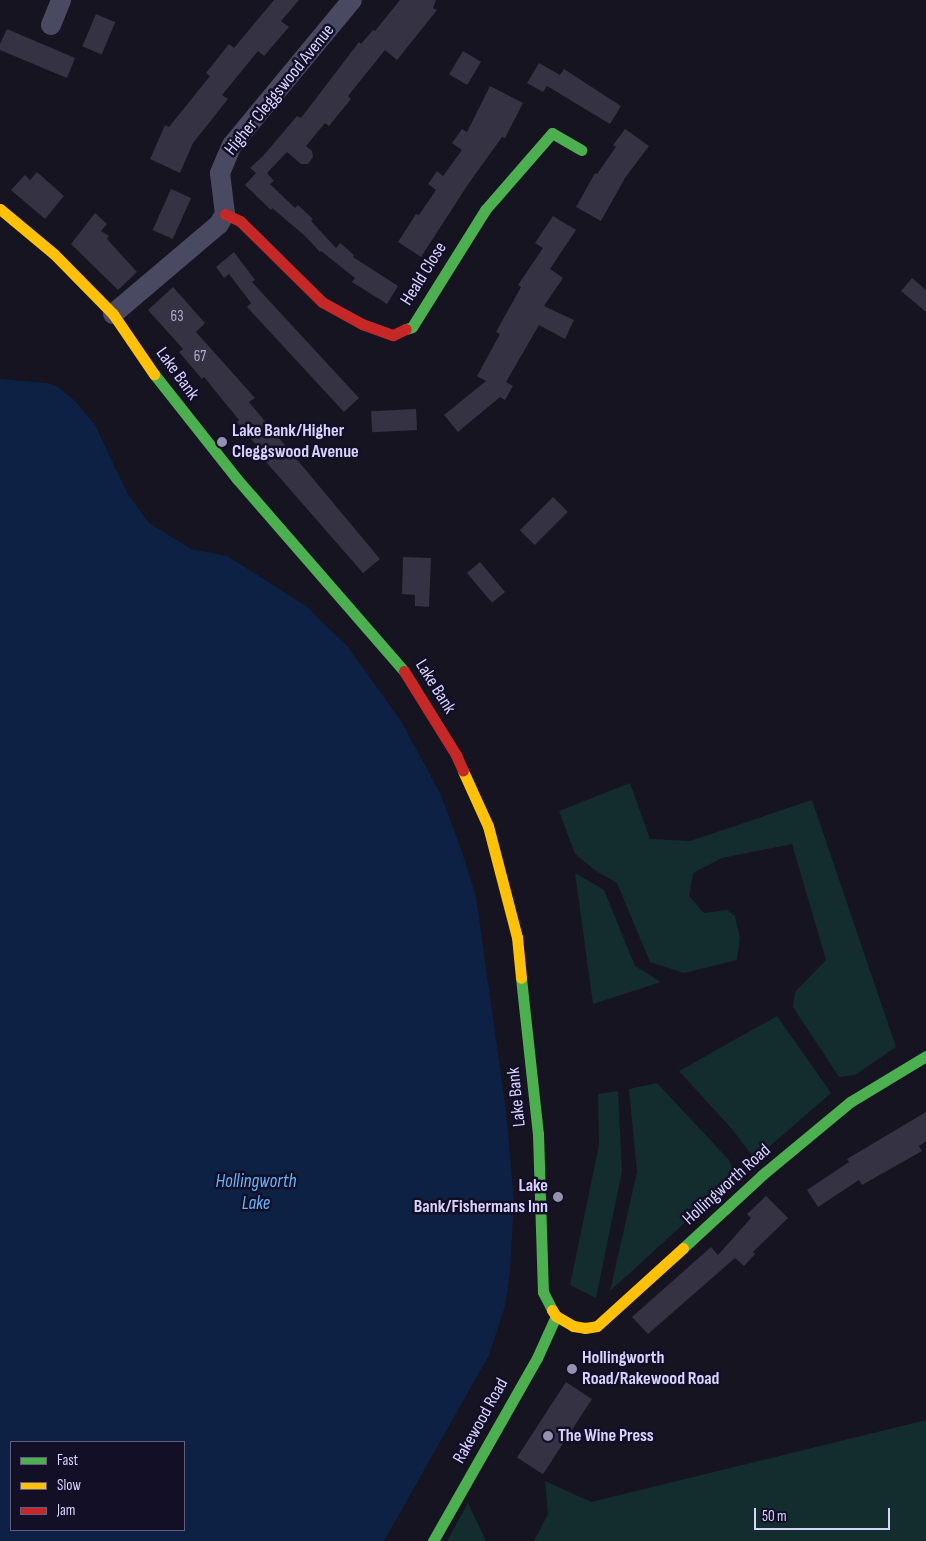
<!DOCTYPE html>
<html>
<head>
<meta charset="utf-8">
<style>
  body { margin:0 }
  #map { position:relative; width:926px; height:1541px; overflow:hidden; background:#161421; font-family:"Sofia Sans Condensed",sans-serif }
  div>[style] { position:absolute }
  [style*='--x'] { left:calc(var(--x)*1px); top:calc(var(--y)*1px); width:calc(var(--w)*1px); rotate:calc(var(--a)*1deg) }
  .green>* { inset:0; background:#132c2d }
  .water>* { inset:0; background:#0d2144 }
  .building>* { inset:0; background:#343243; transform-origin:0 0 }
  .street>* { height:20px; margin:-10px; padding:0 10px; transform-origin:10px; border-radius:10px; background:#4a4962 }
  .fast>* { height:11px; margin:-5.5px; padding:0 5.5px; transform-origin:5.5px; border-radius:5.5px; background:#4caf50 }
  .slow>* { height:11px; margin:-5.5px; padding:0 5.5px; transform-origin:5.5px; border-radius:5.5px; background:#ffc107 }
  .jam>* { height:11px; margin:-5.5px; padding:0 5.5px; transform-origin:5.5px; border-radius:5.5px; background:#c62828 }
  .dots>* { width:14px; height:14px; translate:-50% -50%; box-sizing:border-box; border:2px solid #130f26; border-radius:50% }
  span { translate:-50% -50%; white-space:nowrap; text-align:center; line-height:1.15; -webkit-text-stroke:5px #130f26; paint-order:stroke }
  .number-label { font-size:15px; color:#b0acd0 }
  .number-label span { -webkit-text-stroke-width:0 }
  .street-label { font-size:18px; color:#d9d4ff }
  .poi-label { font-size:18px; color:#d9d4ff; font-weight:700 }
  .left { translate:0 -50%; text-align:left }
  .right { translate:-100% -50%; text-align:right }
  .water-label { font-size:19px; color:#62b6ff; font-style:italic }
  .legend { position:absolute; left:10px; top:1441px; width:175px; height:90px; box-sizing:border-box; background:#130f26; border:1px solid #625e7d; margin:0; padding:6px 9px; list-style:none; font-size:15px; color:#d9d4ff }
  .legend li { display:flex; align-items:center; gap:10px; height:25px }
  .legend b { width:25px; border:1px solid #625e7d }
  .scale { position:absolute; left:754px; top:1508px; width:136px; height:22px; box-sizing:border-box; border:2px solid #d9d4ff; border-top:0; padding-left:6px; font-size:15px; line-height:18px; white-space:nowrap; color:#d9d4ff; -webkit-text-stroke:4px #130f26; paint-order:stroke }
</style>
</head>
<body>
<div id="map">
  <div class="green">
    <i style="clip-path:polygon(630px 783px,650px 839px,690px 841px,812px 800px,896px 1047px,855px 1075px,839px 1077px,793px 1007px,795px 992px,826px 960px,792px 844px,722px 858px,693px 873px,689px 896px,704px 913px,727px 910px,735px 916px,740px 938px,737px 960px,684px 973px,650px 962px,617px 883px,596px 871px,575px 854px,559px 811px)"></i>
    <i style="clip-path:polygon(575px 873px,604px 890px,635px 966px,661px 982px,593px 1004px)"></i>
    <i style="clip-path:polygon(777px 1016px,831px 1093px,755px 1159px,731px 1128px,679px 1071px)"></i>
    <i style="clip-path:polygon(657px 1083px,729px 1160px,736px 1176px,610px 1291px,637px 1172px,629px 1089px)"></i>
    <i style="clip-path:polygon(618px 1091px,622px 1171px,596px 1298px,570px 1285px,599px 1145px,598px 1094px)"></i>
    <i style="clip-path:polygon(926px 1420px,926px 1541px,534px 1541px,548px 1514px,545px 1481px,591px 1502px)"></i>
    <i style="clip-path:polygon(468px 1503px,486px 1541px,447px 1541px)"></i>
  </div>
  <div class="water">
    <i style="clip-path:polygon(evenodd,0 379px,47px 383px,58px 387px,74px 400px,95px 425px,127px 493px,149px 523px,191px 549px,227px 556px,306px 606px,347px 646px,401px 721px,441px 795px,462px 852px,476px 897px,506px 1111px,514px 1201px,510px 1271px,505px 1306px,489px 1355px,384px 1541px,0 1541px,0 379px,11px 1442px,184px 1442px,184px 1530px,11px 1530px,11px 1442px)"></i>
  </div>
  <div class="building">
    <i style="clip-path:polygon(274px 0,299px 0,281px 21px,289px 27px,264px 56px,258px 51px,222px 95px,228px 99px,193px 143px,180px 173px,150px 159px,165px 125px,169px 127px,210px 76px,206px 73px,229px 44px,234px 48px)"></i>
    <i style="clip-path:polygon(400px 0,436px 0,433px 8px,437px 10px,397px 60px,385px 50px,348px 96px,351px 99px,329px 126px,325px 123px,306px 146px,312px 151px,313px 157px,308px 164px,301px 164px,287px 152px,267px 173px,274px 181px,270px 184px,295px 208px,298px 205px,313px 219px,311px 221px,336px 248px,340px 243px,354px 255px,353px 257px,398px 286px,387px 304px,352px 282px,355px 278px,321px 251px,320px 252px,305px 236px,272px 208px,271px 210px,245px 185px,256px 173px,250px 168px,263px 156px,297px 116px,301px 118px,359px 42px,361px 44px,373px 30px,375px 31px)"></i>
    <i style="left:96px;top:14px;width:21px;height:35px;rotate:23deg"></i>
    <i style="clip-path:polygon(7px 29px,75px 58px,67px 78px,0 50px,0 44px)"></i>
    <i style="left:463px;top:51px;width:21px;height:27px;rotate:31deg"></i>
    <i style="clip-path:polygon(539px 63px,560px 75px,564px 69px,621px 106px,610px 124px,547px 86px,543px 92px,527px 83px)"></i>
    <i style="clip-path:polygon(490px 86px,523px 103px,505px 138px,502px 137px,469px 183px,421px 257px,398px 242px,416px 214px,419px 215px,436px 190px,428px 184px,437px 171px,443px 176px,462px 150px,452px 143px,462px 129px,467px 132px)"></i>
    <i style="clip-path:polygon(625px 129px,649px 146px,625px 178px,601px 221px,576px 207px,595px 173px,597px 174px,616px 147px,613px 145px)"></i>
    <i style="clip-path:polygon(37px 172px,64px 196px,45px 219px,11px 190px,25px 175px,30px 180px)"></i>
    <i style="left:171px;top:189px;width:22px;height:45px;rotate:24deg"></i>
    <i style="clip-path:polygon(95px 213px,107px 224px,101px 231px,109px 236px,107px 239px,137px 272px,118px 290px,71px 244px)"></i>
    <i style="clip-path:polygon(553px 216px,576px 230px,550px 269px,563px 278px,544px 306px,574px 320px,565px 339px,539px 325px,506px 382px,513px 386px,505px 400px,500px 397px,458px 432px,444px 415px,486px 381px,477px 376px,500px 334px,496px 332px,521px 287px,518px 285px,543px 248px,535px 243px)"></i>
    <i style="clip-path:polygon(234px 252px,255px 280px,252px 282px,359px 398px,344px 412px,247px 307px,251px 303px,229px 274px,224px 278px,216px 267px)"></i>
    <i style="clip-path:polygon(912px 278px,926px 290px,926px 312px,901px 291px)"></i>
    <i style="clip-path:polygon(173px 287px,205px 323px,196px 332px,255px 398px,249px 402px,380px 559px,363px 573px,260px 455px,263px 453px,237px 422px,239px 420px,204px 377px,202px 379px,179px 352px,183px 349px,148px 310px)"></i>
    <i style="left:416px;top:409px;width:21px;height:45px;rotate:87deg"></i>
    <i style="left:553px;top:497px;width:21px;height:47px;rotate:45deg"></i>
    <i style="clip-path:polygon(403px 557px,431px 558px,429px 607px,415px 606px,415px 595px,402px 594px)"></i>
    <i style="left:480px;top:562px;width:39px;height:17px;rotate:50deg"></i>
    <i style="clip-path:polygon(926px 1112px,926px 1141px,919px 1146px,922px 1151px,862px 1185px,859px 1180px,818px 1207px,807px 1190px,849px 1162px,847px 1159px)"></i>
    <i style="clip-path:polygon(766px 1196px,788px 1218px,753px 1252px,755px 1254px,744px 1266px,735px 1258px,648px 1334px,632px 1317px,711px 1247px,718px 1255px,751px 1218px,747px 1214px)"></i>
    <i style="left:566px;top:1382px;width:31px;height:90px;rotate:33deg"></i>
  </div>
  <div class="street">
    <i style="--x:51;--y:25;--w:27;--a:-68"></i>
    <i style="--x:113;--y:314;--w:139;--a:-40.3"></i>
    <i style="--x:219;--y:224;--w:12;--a:-59"></i>
    <i style="--x:225;--y:214;--w:41;--a:-97"></i>
    <i style="--x:220;--y:173;--w:30;--a:-67"></i>
    <i style="--x:232;--y:145;--w:188;--a:-50.4"></i>
  </div>
  <div class="fast">
    <i style="--x:406;--y:329;--w:6;--a:-18"></i>
    <i style="--x:412;--y:327;--w:138;--a:-58"></i>
    <i style="--x:485;--y:210;--w:102;--a:-49"></i>
    <i style="--x:552;--y:133;--w:34;--a:30"></i>
    <i style="--x:154;--y:374;--w:134;--a:51.7"></i>
    <i style="--x:237;--y:479;--w:254;--a:49"></i>
    <i style="--x:521;--y:978;--w:157;--a:83.8"></i>
    <i style="--x:538;--y:1134;--w:158;--a:88.2"></i>
    <i style="--x:543;--y:1292;--w:20;--a:63"></i>
    <i style="--x:683;--y:1248;--w:108;--a:-42.7"></i>
    <i style="--x:762;--y:1175;--w:114;--a:-39.7"></i>
    <i style="--x:850;--y:1102;--w:89;--a:-31.2"></i>
    <i style="--x:433;--y:1541;--w:210;--a:-60.4"></i>
    <i style="--x:537;--y:1358;--w:46;--a:-65.7"></i>
  </div>
  <div class="slow">
    <i style="--x:0;--y:209;--w:70;--a:39.8"></i>
    <i style="--x:54;--y:254;--w:84;--a:45.5"></i>
    <i style="--x:113;--y:314;--w:73;--a:55.7"></i>
    <i style="--x:463;--y:771;--w:60;--a:65.6"></i>
    <i style="--x:488;--y:826;--w:115;--a:75.4"></i>
    <i style="--x:517;--y:937;--w:41;--a:84.4"></i>
    <i style="--x:552;--y:1310;--w:7;--a:56"></i>
    <i style="--x:556;--y:1316;--w:20;--a:30"></i>
    <i style="--x:573;--y:1326;--w:12;--a:9"></i>
    <i style="--x:585;--y:1328;--w:12;--a:-9"></i>
    <i style="--x:597;--y:1326;--w:116;--a:-42.2"></i>
  </div>
  <div class="jam">
    <i style="--x:225;--y:214;--w:17;--a:25"></i>
    <i style="--x:240;--y:221;--w:115;--a:44.6"></i>
    <i style="--x:322;--y:302;--w:46;--a:28.8"></i>
    <i style="--x:362;--y:324;--w:33;--a:20"></i>
    <i style="--x:393;--y:335;--w:14;--a:-25"></i>
    <i style="--x:404;--y:671;--w:99;--a:58.2"></i>
    <i style="--x:456;--y:755;--w:17;--a:66"></i>
  </div>
  <div class="dots">
    <i style="left:222px;top:442px;background:#9591b1"></i>
    <i style="left:558px;top:1197px;background:#9591b1"></i>
    <i style="left:572px;top:1369px;background:#9591b1"></i>
    <i style="left:548px;top:1436px;background:#9591b1"></i>
  </div>
  <div class="number-label">
    <span style="left:177px;top:317px">63</span>
    <span style="left:200px;top:357px">67</span>
  </div>
  <div class="street-label">
    <span style="left:280px;top:90px;rotate:-51deg">Higher Cleggswood Avenue</span>
    <span style="left:424px;top:274px;rotate:-58deg">Heald Close</span>
    <span style="left:177px;top:374px;rotate:54deg">Lake Bank</span>
    <span style="left:435px;top:687px;rotate:58deg">Lake Bank</span>
    <span style="left:517px;top:1097px;rotate:-96deg">Lake Bank</span>
    <span style="left:727px;top:1185px;rotate:-42deg">Hollingworth Road</span>
    <span style="left:481px;top:1421px;rotate:-61deg">Rakewood Road</span>
  </div>
  <div class="poi-label">
    <span class="left" style="left:232px;top:442px">Lake Bank/Higher<br>Cleggswood Avenue</span>
    <span class="right" style="left:548px;top:1197px">Lake<br>Bank/Fishermans Inn</span>
    <span class="left" style="left:582px;top:1369px">Hollingworth<br>Road/Rakewood Road</span>
    <span class="left" style="left:558px;top:1436px">The Wine Press</span>
  </div>
  <div class="water-label">
    <span style="left:256px;top:1193px">Hollingworth<br>Lake</span>
  </div>
  <ul class="legend">
  <li><b style="height:6px;background:#4caf50"></b>Fast</li>
  <li><b style="height:6px;background:#ffc107"></b>Slow</li>
  <li><b style="height:6px;background:#c62828"></b>Jam</li>
  </ul>
  <div class="scale">50 m</div>
</div>
</body>
</html>
